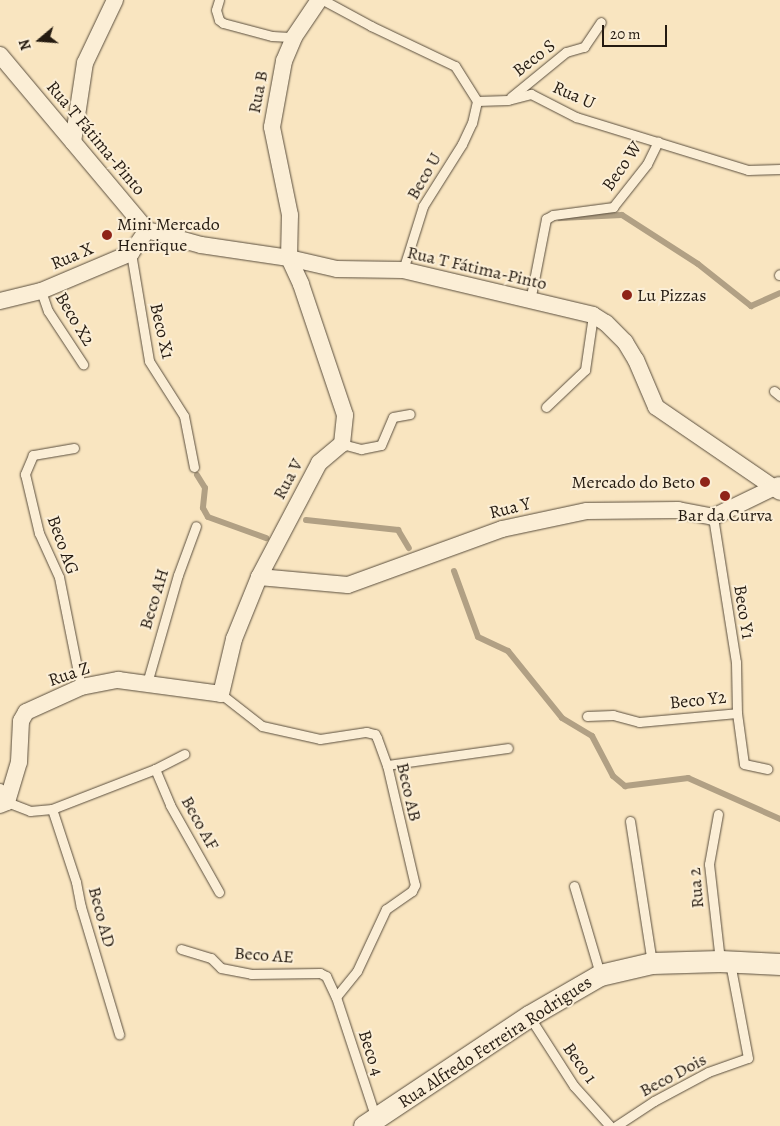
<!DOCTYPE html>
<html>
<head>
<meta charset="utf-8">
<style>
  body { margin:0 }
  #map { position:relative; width:780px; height:1126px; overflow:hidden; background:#f9e5c0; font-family:Alegreya,serif }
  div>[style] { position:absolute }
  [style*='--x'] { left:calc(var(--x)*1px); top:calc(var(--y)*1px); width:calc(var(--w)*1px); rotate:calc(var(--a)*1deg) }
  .stream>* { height:6px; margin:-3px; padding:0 3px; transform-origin:3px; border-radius:3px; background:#b1a084 }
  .roads { filter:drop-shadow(0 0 1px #5a4e3d) drop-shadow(0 0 1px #5a4e3d) }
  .service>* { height:9px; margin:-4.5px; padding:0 4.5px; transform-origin:4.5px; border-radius:4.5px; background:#fbeed6 }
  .minor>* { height:16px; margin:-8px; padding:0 8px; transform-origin:8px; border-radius:8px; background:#fbeed6 }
  .tertiary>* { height:21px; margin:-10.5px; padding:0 10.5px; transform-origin:10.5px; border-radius:10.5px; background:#fbeed6 }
  .dots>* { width:14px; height:14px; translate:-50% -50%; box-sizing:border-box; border:2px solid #fbeed6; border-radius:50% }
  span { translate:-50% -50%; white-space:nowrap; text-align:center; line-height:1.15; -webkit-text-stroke:4px #fbeed6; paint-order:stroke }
  .street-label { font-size:18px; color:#251b11 }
  .poi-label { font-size:18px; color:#251b11 }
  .left { translate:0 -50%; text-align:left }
  .right { translate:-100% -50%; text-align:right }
  .north { position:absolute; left:15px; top:15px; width:50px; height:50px; -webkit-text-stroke:4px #fbeed6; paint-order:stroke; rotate:252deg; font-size:14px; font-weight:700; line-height:20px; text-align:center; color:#251b11 }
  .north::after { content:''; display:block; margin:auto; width:18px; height:22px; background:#251b11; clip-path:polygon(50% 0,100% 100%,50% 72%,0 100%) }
  .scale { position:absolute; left:602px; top:25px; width:65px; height:22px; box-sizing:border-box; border:2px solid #251b11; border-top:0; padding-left:6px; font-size:15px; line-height:18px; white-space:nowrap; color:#251b11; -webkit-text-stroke:4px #fbeed6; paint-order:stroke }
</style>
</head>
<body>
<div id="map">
  <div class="stream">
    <i style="--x:560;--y:218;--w:62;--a:-2.8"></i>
    <i style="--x:622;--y:215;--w:90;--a:32.8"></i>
    <i style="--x:698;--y:264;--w:68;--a:38.4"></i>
    <i style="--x:751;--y:306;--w:32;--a:-24"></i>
    <i style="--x:197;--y:475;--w:15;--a:58"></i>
    <i style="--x:205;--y:488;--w:20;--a:96"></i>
    <i style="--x:203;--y:508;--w:10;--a:61"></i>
    <i style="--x:208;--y:517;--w:62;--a:19.9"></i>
    <i style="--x:306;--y:520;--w:93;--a:6.2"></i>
    <i style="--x:398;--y:530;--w:21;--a:59"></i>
    <i style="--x:454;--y:571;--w:70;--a:70"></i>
    <i style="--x:478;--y:637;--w:33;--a:25"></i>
    <i style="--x:508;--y:651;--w:86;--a:51.1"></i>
    <i style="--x:562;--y:718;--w:35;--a:31"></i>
    <i style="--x:592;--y:736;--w:45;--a:62.3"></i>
    <i style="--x:613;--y:776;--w:16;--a:40"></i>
    <i style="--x:625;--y:786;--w:64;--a:-7.2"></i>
    <i style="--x:688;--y:778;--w:101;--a:24"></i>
  </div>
  <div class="roads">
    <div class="service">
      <i style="--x:219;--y:0;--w:10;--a:107"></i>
      <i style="--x:216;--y:10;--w:10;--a:73"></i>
      <i style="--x:219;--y:20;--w:5;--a:37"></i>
      <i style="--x:223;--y:23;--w:51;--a:14.9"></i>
      <i style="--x:272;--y:36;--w:22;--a:3"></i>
      <i style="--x:323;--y:0;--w:55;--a:28.4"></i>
      <i style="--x:371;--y:26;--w:93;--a:25.5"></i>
      <i style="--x:455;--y:66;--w:41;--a:57.8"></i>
      <i style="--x:511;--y:97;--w:71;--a:-39.3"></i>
      <i style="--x:566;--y:52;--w:19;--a:-16"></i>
      <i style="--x:584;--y:47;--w:30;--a:-56"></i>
      <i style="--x:477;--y:101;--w:31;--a:-2"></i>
      <i style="--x:508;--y:100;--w:24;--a:-15"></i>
      <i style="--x:531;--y:94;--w:51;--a:27.1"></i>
      <i style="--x:576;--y:117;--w:180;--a:17.1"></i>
      <i style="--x:748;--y:170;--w:32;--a:-2"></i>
      <i style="--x:131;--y:253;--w:109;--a:80.5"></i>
      <i style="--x:149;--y:361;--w:65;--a:57.5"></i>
      <i style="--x:184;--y:416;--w:52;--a:78.9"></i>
      <i style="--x:403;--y:270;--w:67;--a:-72.6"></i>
      <i style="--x:423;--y:206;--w:73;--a:-57.8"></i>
      <i style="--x:462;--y:144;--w:23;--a:-65"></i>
      <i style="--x:472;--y:123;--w:23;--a:-77"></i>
      <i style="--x:779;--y:275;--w:1;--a:-45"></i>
      <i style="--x:41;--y:291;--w:21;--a:71"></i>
      <i style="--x:48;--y:311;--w:64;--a:56.6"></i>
      <i style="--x:530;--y:301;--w:84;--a:-79"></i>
      <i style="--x:546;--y:219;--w:8;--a:-30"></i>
      <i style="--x:553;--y:215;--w:61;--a:-7.6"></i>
      <i style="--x:613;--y:207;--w:55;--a:-51.7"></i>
      <i style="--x:647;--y:164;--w:25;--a:-64"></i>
      <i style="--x:774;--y:391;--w:8;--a:40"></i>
      <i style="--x:546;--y:407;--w:54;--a:-43.5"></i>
      <i style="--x:585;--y:370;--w:56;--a:-81.7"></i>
      <i style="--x:342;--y:444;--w:20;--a:15"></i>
      <i style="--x:361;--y:449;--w:20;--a:-11"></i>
      <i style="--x:381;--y:445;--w:30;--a:-67"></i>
      <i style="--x:393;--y:417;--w:17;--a:-10"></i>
      <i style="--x:74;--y:448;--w:42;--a:170.3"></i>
      <i style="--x:33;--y:455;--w:21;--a:113"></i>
      <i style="--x:25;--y:474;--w:61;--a:76.7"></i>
      <i style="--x:39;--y:533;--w:48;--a:65.6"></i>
      <i style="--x:59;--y:577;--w:112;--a:78.7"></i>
      <i style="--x:713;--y:517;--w:147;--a:81"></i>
      <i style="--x:736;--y:662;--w:51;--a:88.9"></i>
      <i style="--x:737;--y:713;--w:51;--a:82.2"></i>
      <i style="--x:744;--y:764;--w:24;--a:12"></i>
      <i style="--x:147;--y:683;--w:112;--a:-74"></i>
      <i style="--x:178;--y:575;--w:52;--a:-69.8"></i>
      <i style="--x:221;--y:694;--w:52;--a:38"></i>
      <i style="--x:262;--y:726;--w:59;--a:12.6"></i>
      <i style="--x:320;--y:739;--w:47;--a:-8.7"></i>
      <i style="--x:366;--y:732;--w:9;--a:13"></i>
      <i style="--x:375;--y:734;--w:4;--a:63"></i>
      <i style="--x:377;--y:738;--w:29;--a:70"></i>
      <i style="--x:387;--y:765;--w:123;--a:76.9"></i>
      <i style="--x:415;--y:885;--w:7;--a:117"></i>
      <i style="--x:412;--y:891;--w:32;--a:145"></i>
      <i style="--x:386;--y:909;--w:68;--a:115.1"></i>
      <i style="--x:357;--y:971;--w:33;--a:129"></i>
      <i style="--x:587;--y:716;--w:26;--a:-2"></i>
      <i style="--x:613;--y:715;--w:27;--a:15"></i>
      <i style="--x:639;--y:722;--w:98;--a:-5.2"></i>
      <i style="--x:387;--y:765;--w:122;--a:-8"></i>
      <i style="--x:155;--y:769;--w:39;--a:67"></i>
      <i style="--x:170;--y:805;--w:100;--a:60.6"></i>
      <i style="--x:0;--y:788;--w:16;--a:63"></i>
      <i style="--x:7;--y:802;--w:25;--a:21"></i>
      <i style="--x:30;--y:811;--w:22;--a:-5"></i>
      <i style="--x:52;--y:809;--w:77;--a:71.8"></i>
      <i style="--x:76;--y:882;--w:25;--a:79"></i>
      <i style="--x:81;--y:907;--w:133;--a:73.3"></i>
      <i style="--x:52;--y:809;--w:110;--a:-21.2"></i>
      <i style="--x:155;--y:769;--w:33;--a:-27"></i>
      <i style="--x:718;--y:814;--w:51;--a:100.2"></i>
      <i style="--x:709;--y:864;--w:97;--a:83.5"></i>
      <i style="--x:630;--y:821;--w:144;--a:81.2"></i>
      <i style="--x:574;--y:886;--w:92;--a:73.5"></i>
      <i style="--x:181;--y:949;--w:31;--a:17"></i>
      <i style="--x:211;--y:958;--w:14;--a:45"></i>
      <i style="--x:221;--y:968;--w:31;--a:11"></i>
      <i style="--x:251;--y:974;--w:69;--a:-0.8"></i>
      <i style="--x:320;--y:973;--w:7;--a:27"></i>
      <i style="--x:326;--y:976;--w:23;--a:65"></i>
      <i style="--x:336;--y:997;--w:128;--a:71.8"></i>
      <i style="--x:529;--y:1016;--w:83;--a:57.3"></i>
      <i style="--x:574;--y:1086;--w:54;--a:48"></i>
      <i style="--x:616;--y:1126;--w:45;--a:-33.3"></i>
      <i style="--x:654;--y:1101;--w:61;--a:-28.2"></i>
      <i style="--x:708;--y:1072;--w:42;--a:-19.3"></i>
      <i style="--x:748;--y:1058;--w:97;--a:-100.7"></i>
    </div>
    <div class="minor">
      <i style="--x:0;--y:55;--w:229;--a:50"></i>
      <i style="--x:147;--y:230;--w:56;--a:15.5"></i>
      <i style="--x:201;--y:245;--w:89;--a:8.4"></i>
      <i style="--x:289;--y:258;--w:49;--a:12.9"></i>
      <i style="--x:337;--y:269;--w:66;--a:0.9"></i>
      <i style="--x:403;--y:270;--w:195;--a:13.3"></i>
      <i style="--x:593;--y:315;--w:15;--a:32"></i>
      <i style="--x:606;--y:323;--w:27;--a:45"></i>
      <i style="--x:625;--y:342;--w:21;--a:59"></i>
      <i style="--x:636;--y:360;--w:51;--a:66.9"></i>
      <i style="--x:656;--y:407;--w:150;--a:34.4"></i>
      <i style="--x:73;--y:142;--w:80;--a:-81.4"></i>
      <i style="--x:85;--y:63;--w:70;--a:-64.5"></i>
      <i style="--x:0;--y:301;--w:42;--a:-13.7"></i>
      <i style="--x:41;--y:291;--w:98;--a:-22.9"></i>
      <i style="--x:131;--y:253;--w:28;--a:-55"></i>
      <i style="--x:259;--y:577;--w:89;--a:5.1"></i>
      <i style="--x:348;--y:585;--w:164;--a:-20"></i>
      <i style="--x:502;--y:529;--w:87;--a:-12"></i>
      <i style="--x:587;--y:511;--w:91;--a:-0.6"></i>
      <i style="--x:678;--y:510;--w:36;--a:11"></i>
      <i style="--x:713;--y:517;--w:73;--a:-25.9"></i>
      <i style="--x:0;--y:805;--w:8;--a:-23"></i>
      <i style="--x:7;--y:802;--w:42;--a:-73.3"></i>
      <i style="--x:19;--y:762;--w:41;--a:-87.2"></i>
      <i style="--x:21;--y:721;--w:10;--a:-61"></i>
      <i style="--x:26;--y:712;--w:60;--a:-24.4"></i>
      <i style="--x:81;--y:687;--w:38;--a:-11"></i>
      <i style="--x:118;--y:680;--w:104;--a:7.7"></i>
      <i style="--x:221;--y:694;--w:57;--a:-76.7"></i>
      <i style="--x:234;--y:639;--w:67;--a:-68"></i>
      <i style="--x:259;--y:577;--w:129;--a:-62.2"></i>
      <i style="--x:319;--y:463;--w:30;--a:-40"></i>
      <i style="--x:342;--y:444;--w:29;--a:-84"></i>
      <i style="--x:345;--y:415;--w:138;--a:-108.6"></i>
      <i style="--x:301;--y:284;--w:29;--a:-115"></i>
      <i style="--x:289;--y:258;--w:43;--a:-88.7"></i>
      <i style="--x:290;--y:215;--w:90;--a:-101.6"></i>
      <i style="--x:272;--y:127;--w:67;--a:-79.7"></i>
      <i style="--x:284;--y:61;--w:26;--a:-67"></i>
      <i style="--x:294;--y:37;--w:45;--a:-56"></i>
    </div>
    <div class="tertiary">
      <i style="--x:364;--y:1126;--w:198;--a:-33.7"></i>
      <i style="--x:529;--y:1016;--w:82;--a:-30"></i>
      <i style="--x:600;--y:975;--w:53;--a:-13"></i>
      <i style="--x:652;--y:963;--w:68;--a:-1.7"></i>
      <i style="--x:720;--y:961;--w:60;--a:2.9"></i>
    </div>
  </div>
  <div class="dots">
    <i style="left:107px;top:235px;background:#8f2418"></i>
    <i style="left:627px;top:295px;background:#8f2418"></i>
    <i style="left:705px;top:482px;background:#8f2418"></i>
    <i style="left:725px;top:496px;background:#8f2418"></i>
  </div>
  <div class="street-label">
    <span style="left:534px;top:58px;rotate:-38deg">Beco S</span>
    <span style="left:258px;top:92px;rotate:-79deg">Rua B</span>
    <span style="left:574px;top:95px;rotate:24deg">Rua U</span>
    <span style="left:96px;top:138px;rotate:50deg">Rua T Fátima-Pinto</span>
    <span style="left:622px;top:166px;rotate:-55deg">Beco W</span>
    <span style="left:424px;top:176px;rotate:-60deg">Beco U</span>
    <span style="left:72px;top:256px;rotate:-23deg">Rua X</span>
    <span style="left:477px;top:268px;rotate:13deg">Rua T Fátima-Pinto</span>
    <span style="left:75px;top:319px;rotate:59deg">Beco X2</span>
    <span style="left:162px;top:331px;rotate:77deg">Beco X1</span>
    <span style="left:288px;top:479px;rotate:-62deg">Rua V</span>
    <span style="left:510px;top:508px;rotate:-14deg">Rua Y</span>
    <span style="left:63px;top:545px;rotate:70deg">Beco AG</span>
    <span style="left:154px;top:599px;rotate:-73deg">Beco AH</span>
    <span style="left:744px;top:612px;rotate:81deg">Beco Y1</span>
    <span style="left:69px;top:674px;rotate:-19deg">Rua Z</span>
    <span style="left:698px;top:700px;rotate:-6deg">Beco Y2</span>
    <span style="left:409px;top:792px;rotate:77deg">Beco AB</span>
    <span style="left:200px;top:823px;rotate:61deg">Beco AF</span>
    <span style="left:696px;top:888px;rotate:-95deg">Rua 2</span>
    <span style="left:102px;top:917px;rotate:75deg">Beco AD</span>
    <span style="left:264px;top:955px;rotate:4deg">Beco AE</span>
    <span style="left:495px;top:1042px;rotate:-33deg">Rua Alfredo Ferreira Rodrigues</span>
    <span style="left:371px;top:1053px;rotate:72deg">Beco 4</span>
    <span style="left:580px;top:1063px;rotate:55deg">Beco 1</span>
    <span style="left:673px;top:1075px;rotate:-28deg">Beco Dois</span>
  </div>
  <div class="poi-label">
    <span class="left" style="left:117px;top:235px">Mini Mercado<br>Henrique</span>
    <span class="left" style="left:637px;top:295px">Lu Pizzas</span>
    <span class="right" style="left:695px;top:482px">Mercado do Beto</span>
    <span style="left:725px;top:515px">Bar da Curva</span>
  </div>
  <div class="north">N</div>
  <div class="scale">20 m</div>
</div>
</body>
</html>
